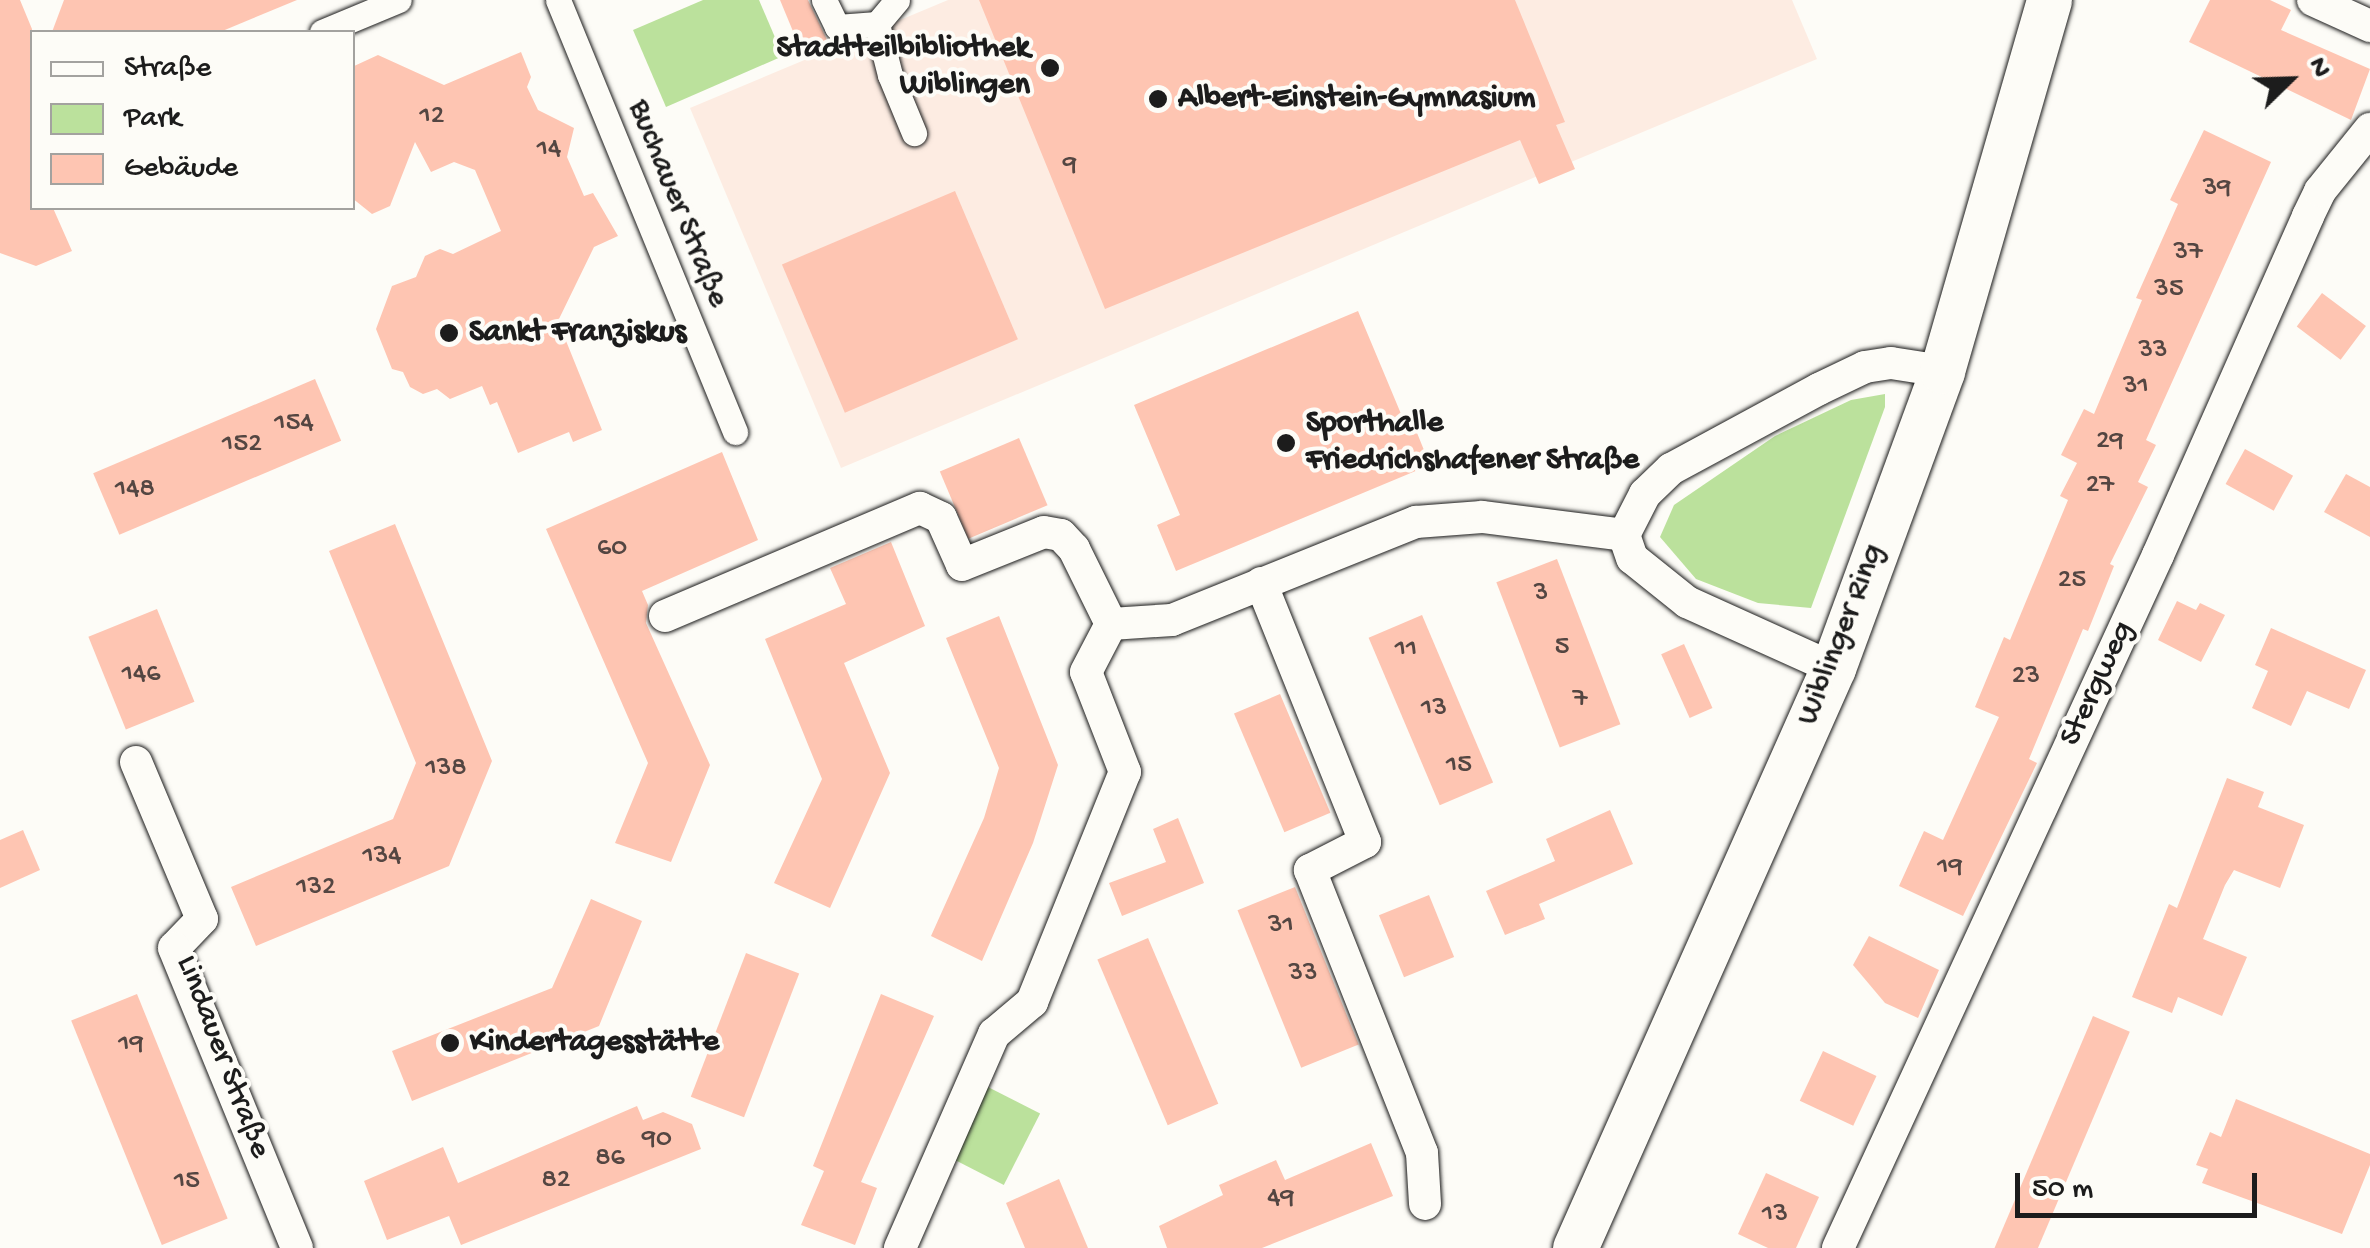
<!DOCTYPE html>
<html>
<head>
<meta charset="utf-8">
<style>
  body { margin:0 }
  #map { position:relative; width:2370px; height:1248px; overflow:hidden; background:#fdfcf7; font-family:"Gochi Hand",sans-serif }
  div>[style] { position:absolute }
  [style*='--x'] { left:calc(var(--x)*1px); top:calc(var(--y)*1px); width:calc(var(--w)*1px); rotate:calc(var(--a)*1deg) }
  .built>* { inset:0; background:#fdece2 }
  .green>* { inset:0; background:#bbe19c; transform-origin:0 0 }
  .building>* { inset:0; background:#fec5b2; transform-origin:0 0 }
  .roads { filter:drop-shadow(0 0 2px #1c1c1c) drop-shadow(0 0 2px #1c1c1c) }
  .pedestrian>* { height:25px; margin:-12.5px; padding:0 12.5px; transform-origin:12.5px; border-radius:12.5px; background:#fdfcf7 }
  .minor>* { height:32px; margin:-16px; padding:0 16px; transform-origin:16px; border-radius:16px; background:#fdfcf7 }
  .secondary>* { height:45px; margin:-22.5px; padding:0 22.5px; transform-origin:22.5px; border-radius:22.5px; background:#fdfcf7 }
  .dots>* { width:28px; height:28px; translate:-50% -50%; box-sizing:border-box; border:5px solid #fdfcf7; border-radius:50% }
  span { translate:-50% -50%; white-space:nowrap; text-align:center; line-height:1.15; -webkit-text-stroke:8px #fdfcf7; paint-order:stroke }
  .number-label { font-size:28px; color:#544642 }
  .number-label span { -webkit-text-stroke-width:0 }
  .poi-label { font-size:32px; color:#1c1c1c; font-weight:700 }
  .right { translate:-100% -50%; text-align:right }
  .left { translate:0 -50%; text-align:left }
  .street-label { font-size:32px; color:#1c1c1c }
  .legend { position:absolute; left:30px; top:30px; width:325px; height:180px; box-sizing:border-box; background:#fdfcf7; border:2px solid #a3a29f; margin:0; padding:12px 18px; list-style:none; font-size:30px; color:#1c1c1c }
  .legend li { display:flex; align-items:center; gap:20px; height:50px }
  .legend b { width:50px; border:2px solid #a3a29f }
  .north { position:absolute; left:2240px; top:30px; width:100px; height:100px; -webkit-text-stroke:8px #fdfcf7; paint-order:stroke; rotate:67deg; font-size:28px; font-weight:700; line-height:40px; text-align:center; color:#1c1c1c }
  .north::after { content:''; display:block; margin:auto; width:35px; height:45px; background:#1c1c1c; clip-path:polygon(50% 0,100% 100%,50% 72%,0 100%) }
  .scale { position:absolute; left:2015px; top:1173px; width:242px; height:45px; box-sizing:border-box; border:5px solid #1c1c1c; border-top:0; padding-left:12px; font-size:30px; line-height:35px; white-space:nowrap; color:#1c1c1c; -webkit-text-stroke:8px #fdfcf7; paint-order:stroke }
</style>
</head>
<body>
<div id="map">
  <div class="built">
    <i style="clip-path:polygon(948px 0,1792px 0,1817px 59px,841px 468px,690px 108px)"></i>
  </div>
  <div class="green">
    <i style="clip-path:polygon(703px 0,759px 0,783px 56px,666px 107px,633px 30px)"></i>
    <i style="clip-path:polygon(1885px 394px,1885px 407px,1811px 608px,1758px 603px,1696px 579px,1660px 537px,1674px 505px,1775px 436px,1851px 400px)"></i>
    <i style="left:984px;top:1085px;width:63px;height:80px;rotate:27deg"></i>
  </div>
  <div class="building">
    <i style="clip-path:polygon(0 0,20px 0,32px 29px,32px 208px,53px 208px,72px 251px,36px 266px,0 253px)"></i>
    <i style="clip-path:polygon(64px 0,297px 0,220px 32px,52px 32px)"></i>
    <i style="clip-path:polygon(780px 0,808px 0,828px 42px,802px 53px)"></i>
    <i style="clip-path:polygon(979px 0,1515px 0,1565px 122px,1556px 125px,1575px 169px,1539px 184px,1520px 140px,1105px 309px)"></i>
    <i style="clip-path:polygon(2210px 0,2270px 0,2291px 10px,2281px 30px,2370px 69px,2351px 120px,2189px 42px)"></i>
    <i style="clip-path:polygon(521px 52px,531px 77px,527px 87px,538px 110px,574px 128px,567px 157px,584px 196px,593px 193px,618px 236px,594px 247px,558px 321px,602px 430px,573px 442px,569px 432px,518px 453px,497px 402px,490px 405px,482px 386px,450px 399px,437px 389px,423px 394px,410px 387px,403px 372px,392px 369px,376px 329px,392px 286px,416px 277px,425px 256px,440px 249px,453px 254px,501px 231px,475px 170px,454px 162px,431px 172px,415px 142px,390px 206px,372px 214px,352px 198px,352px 67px,378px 55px,444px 85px)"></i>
    <i style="clip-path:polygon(2204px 130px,2271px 162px,2146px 440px,2156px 445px,2138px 482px,2148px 487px,2110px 564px,2114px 566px,2088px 631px,2083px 629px,2029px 759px,2037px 763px,1963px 916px,1899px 886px,1924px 831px,1943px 840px,1999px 717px,1975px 707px,2004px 637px,2010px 640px,2068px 500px,2060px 496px,2077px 463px,2061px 455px,2084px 409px,2094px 414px,2142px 300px,2136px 298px,2178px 204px,2170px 200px)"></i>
    <i style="left:955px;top:191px;width:161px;height:188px;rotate:67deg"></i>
    <i style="left:2322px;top:293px;width:55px;height:42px;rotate:37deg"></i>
    <i style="clip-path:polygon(1358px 311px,1404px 421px,1411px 418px,1430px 465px,1176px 571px,1157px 525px,1180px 515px,1134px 405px)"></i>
    <i style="left:315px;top:379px;width:67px;height:241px;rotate:67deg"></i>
    <i style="left:1019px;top:438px;width:73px;height:86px;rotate:67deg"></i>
    <i style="left:2245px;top:449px;width:55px;height:40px;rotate:29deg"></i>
    <i style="clip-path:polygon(722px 452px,758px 540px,642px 591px,648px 605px,646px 623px,710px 765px,671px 862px,615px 843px,648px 763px,546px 529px)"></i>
    <i style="clip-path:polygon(2346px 474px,2370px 487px,2370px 537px,2324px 512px)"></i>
    <i style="clip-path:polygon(395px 524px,492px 761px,449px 866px,256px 946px,231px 887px,393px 819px,416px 763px,329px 551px)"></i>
    <i style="clip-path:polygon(891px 542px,925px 626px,844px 663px,890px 773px,830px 908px,774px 883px,822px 779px,765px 639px,846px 604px,830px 568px)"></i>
    <i style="left:1557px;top:559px;width:177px;height:65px;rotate:69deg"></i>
    <i style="clip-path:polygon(2177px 601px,2196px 610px,2200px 603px,2225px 615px,2201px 662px,2158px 640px)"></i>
    <i style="left:157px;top:609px;width:100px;height:74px;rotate:68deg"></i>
    <i style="left:1422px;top:615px;width:182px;height:58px;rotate:67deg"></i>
    <i style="clip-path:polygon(999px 616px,1058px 765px,1033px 843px,982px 961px,931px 936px,984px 818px,999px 768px,946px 638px)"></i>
    <i style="clip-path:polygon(2271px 628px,2366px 670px,2349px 709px,2307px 691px,2291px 726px,2252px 708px,2268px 671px,2255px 665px)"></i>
    <i style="left:1684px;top:644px;width:70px;height:25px;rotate:66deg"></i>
    <i style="left:1280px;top:694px;width:129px;height:50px;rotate:67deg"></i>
    <i style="clip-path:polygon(2227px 778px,2264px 792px,2258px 807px,2304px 825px,2280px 888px,2234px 870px,2225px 885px,2203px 939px,2247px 957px,2222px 1016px,2178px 997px,2172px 1013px,2132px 997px,2169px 904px,2177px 908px)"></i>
    <i style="clip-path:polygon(1610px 810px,1633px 864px,1539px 904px,1545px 919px,1505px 935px,1486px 891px,1555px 861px,1546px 839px)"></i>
    <i style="clip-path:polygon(1178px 818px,1204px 883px,1122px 916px,1109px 883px,1166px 862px,1153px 829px)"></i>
    <i style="clip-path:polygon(23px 830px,40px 870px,0 888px,0 840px)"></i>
    <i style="left:1295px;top:887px;width:170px;height:62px;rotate:68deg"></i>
    <i style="left:1429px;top:895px;width:67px;height:54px;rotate:68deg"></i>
    <i style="clip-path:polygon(591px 899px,642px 921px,599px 1026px,412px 1101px,392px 1051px,552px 988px)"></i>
    <i style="clip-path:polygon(1869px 936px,1939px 970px,1918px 1018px,1885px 1003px,1853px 965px)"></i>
    <i style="left:1148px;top:938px;width:180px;height:55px;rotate:67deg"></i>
    <i style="left:746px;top:953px;width:57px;height:154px;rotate:21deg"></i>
    <i style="left:137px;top:994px;width:242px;height:71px;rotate:68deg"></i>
    <i style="clip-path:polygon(881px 994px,934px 1016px,861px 1182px,877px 1188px,855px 1245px,801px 1225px,824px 1171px,813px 1166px)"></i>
    <i style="left:2093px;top:1016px;width:40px;height:254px;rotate:23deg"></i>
    <i style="left:1823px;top:1051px;width:59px;height:55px;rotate:25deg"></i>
    <i style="clip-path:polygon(2236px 1099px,2370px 1154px,2370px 1165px,2342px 1234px,2202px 1183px,2208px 1169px,2196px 1165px,2210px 1132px,2221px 1137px)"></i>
    <i style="clip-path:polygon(637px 1106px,643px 1120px,663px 1112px,692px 1124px,701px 1149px,461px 1245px,449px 1216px,387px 1240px,364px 1181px,443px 1147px,458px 1183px)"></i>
    <i style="clip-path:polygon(1371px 1143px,1393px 1196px,1262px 1248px,1167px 1248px,1159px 1226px,1223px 1195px,1219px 1185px,1276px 1160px,1285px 1180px)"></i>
    <i style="clip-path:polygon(1766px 1173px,1819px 1197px,1796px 1248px,1768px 1248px,1738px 1234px)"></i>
    <i style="clip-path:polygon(1059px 1179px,1088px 1248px,1025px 1248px,1006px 1203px)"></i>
  </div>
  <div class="roads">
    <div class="pedestrian">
      <i style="--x:558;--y:0;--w:467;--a:67.7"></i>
      <i style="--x:824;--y:0;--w:30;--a:64"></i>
      <i style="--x:837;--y:27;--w:40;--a:-4.3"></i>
      <i style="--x:877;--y:24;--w:53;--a:75.7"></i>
      <i style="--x:890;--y:75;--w:63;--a:67.5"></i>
      <i style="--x:877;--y:24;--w:31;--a:-50"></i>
      <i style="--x:322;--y:32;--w:83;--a:-22.6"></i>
    </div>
    <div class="minor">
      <i style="--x:2313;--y:0;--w:63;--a:24.5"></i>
      <i style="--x:1261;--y:583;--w:279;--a:68.1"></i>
      <i style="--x:1365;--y:842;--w:62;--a:153"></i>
      <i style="--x:1310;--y:870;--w:304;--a:68.4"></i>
      <i style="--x:1422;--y:1153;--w:51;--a:86.6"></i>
      <i style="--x:665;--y:616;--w:277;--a:-23"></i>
      <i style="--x:920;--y:508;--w:23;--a:25"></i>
      <i style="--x:941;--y:518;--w:51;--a:65.9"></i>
      <i style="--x:962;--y:565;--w:88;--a:-21.9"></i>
      <i style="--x:1044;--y:532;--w:17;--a:10"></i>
      <i style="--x:1061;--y:535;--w:19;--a:47"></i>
      <i style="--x:1074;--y:549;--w:84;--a:63.7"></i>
      <i style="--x:1111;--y:624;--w:61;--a:-3.8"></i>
      <i style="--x:1172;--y:620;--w:263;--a:-21.9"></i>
      <i style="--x:1416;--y:522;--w:66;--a:-4.3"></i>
      <i style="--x:1482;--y:517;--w:143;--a:7.2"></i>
      <i style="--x:1833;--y:668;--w:160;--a:-155.7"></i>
      <i style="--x:1687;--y:602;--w:70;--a:-141.3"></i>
      <i style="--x:1632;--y:558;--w:24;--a:-109"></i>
      <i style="--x:1624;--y:535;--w:46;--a:-62.9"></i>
      <i style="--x:1645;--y:494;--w:36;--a:-44"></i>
      <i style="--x:1671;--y:469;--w:168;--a:-28.4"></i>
      <i style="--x:1819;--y:389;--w:51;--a:-25.6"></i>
      <i style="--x:1865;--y:367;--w:26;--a:-9"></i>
      <i style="--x:1891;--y:363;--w:52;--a:8.9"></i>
      <i style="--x:136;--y:762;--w:170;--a:67.2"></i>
      <i style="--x:202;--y:919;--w:40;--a:134"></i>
      <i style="--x:174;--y:948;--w:324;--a:67.7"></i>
      <i style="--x:900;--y:1248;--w:234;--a:-66.3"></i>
      <i style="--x:994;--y:1034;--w:50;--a:-40.1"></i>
      <i style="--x:1032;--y:1002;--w:248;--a:-68"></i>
      <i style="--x:1125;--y:772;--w:107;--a:-111.3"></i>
      <i style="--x:1086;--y:672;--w:54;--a:-62.5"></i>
      <i style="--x:1838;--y:1248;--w:763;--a:-65.21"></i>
      <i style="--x:2158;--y:555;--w:371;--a:-66.1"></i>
      <i style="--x:2308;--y:216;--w:28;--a:-64"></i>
      <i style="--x:2320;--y:191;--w:80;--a:-51.1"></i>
    </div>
    <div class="secondary">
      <i style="--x:1575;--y:1248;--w:635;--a:-66.02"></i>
      <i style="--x:1833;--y:668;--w:316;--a:-69.8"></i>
      <i style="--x:1942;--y:371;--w:386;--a:-73.9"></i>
    </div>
  </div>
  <div class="dots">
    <i style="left:1050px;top:68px;background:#1c1c1c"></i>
    <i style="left:1158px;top:99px;background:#1c1c1c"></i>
    <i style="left:449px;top:333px;background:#1c1c1c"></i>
    <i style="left:1286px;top:443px;background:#1c1c1c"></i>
    <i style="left:450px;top:1043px;background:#1c1c1c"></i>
  </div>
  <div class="number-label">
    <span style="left:432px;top:117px">12</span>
    <span style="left:549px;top:150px">14</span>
    <span style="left:1070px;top:166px">9</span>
    <span style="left:2217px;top:189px">39</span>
    <span style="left:2188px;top:253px">37</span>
    <span style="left:2169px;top:290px">35</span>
    <span style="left:2153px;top:351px">33</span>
    <span style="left:2136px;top:387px">31</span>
    <span style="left:294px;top:424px">154</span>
    <span style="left:2110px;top:442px">29</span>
    <span style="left:242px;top:445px">152</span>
    <span style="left:2100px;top:486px">27</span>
    <span style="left:135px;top:490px">148</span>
    <span style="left:612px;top:549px">60</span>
    <span style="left:2072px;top:581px">25</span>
    <span style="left:1541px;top:594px">3</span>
    <span style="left:1562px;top:648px">5</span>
    <span style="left:1406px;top:650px">11</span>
    <span style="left:141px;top:675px">146</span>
    <span style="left:2026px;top:677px">23</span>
    <span style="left:1580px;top:700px">7</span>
    <span style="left:1434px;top:709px">13</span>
    <span style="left:1459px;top:766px">15</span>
    <span style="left:446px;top:769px">138</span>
    <span style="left:382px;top:857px">134</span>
    <span style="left:1950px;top:868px">19</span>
    <span style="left:316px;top:888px">132</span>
    <span style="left:1281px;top:926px">31</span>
    <span style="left:1303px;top:974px">33</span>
    <span style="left:131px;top:1045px">19</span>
    <span style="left:657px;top:1140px">90</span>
    <span style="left:610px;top:1159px">86</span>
    <span style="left:556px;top:1181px">82</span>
    <span style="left:187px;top:1182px">15</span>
    <span style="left:1281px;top:1199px">49</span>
    <span style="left:1775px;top:1215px">13</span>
  </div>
  <div class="poi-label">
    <span class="right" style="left:1030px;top:68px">Stadtteilbibliothek<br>Wiblingen</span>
    <span class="left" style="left:1178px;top:99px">Albert-Einstein-Gymnasium</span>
    <span class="left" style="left:469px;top:333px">Sankt Franziskus</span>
    <span class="left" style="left:1306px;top:443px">Sporthalle<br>Friedrichshafener Straße</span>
    <span class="left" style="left:470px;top:1043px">Kindertagesstätte</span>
  </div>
  <div class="street-label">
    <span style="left:677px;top:204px;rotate:68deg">Buchauer Straße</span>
    <span style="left:1842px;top:635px;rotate:-69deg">Wiblinger Ring</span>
    <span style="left:2098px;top:684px;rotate:-65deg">Stergweg</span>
    <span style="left:222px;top:1057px;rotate:69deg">Lindauer Straße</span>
  </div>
  <ul class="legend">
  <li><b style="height:12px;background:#fdfcf7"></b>Straße</li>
  <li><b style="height:28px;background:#bbe19c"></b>Park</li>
  <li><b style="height:28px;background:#fec5b2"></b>Gebäude</li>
  </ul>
  <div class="north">N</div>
  <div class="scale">50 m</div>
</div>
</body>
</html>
